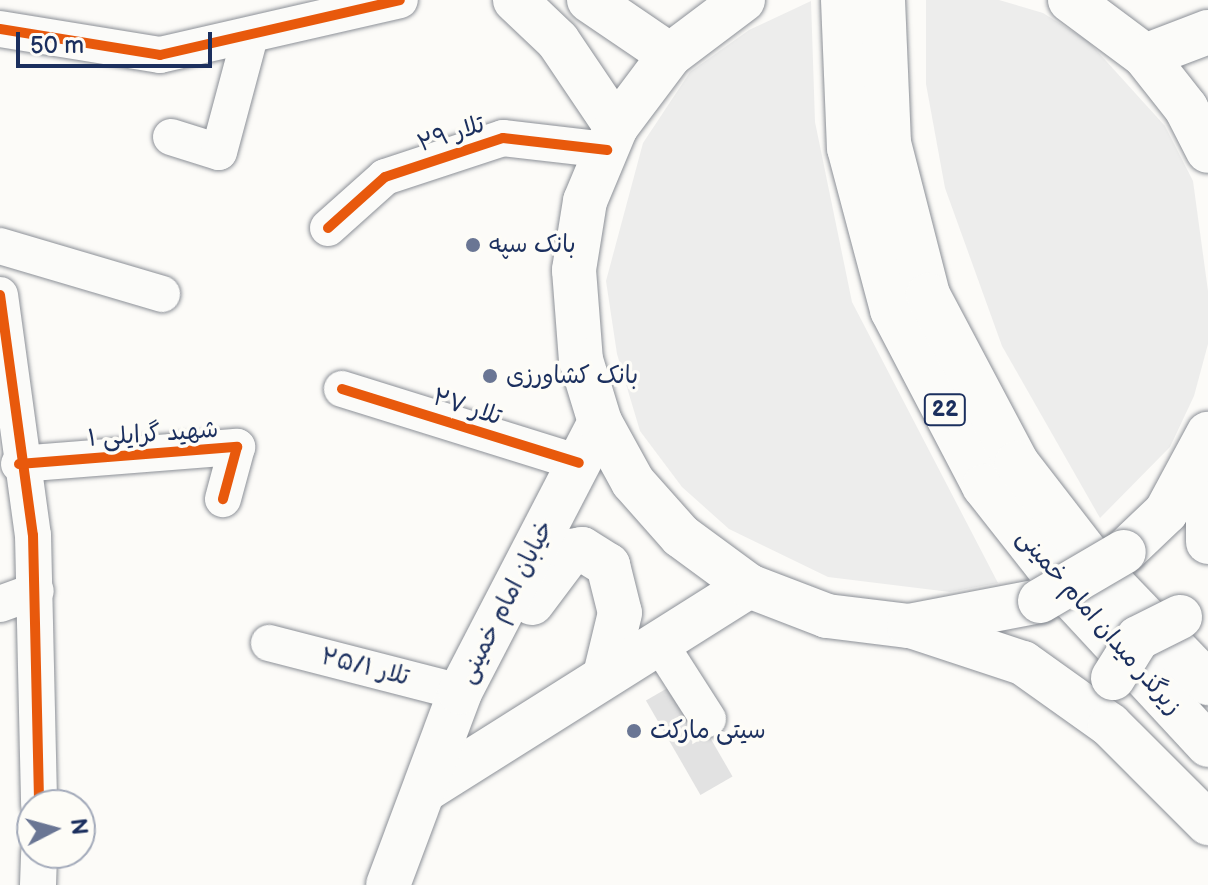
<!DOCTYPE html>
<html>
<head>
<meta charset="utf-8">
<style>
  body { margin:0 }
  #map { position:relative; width:1208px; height:885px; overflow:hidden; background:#fcfbf8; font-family:"Balsamiq Sans","Playpen Sans Arabic",sans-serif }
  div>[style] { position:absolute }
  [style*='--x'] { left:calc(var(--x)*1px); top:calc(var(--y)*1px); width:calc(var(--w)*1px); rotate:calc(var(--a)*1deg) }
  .green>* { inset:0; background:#ededec }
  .building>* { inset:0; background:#e2e2e2; transform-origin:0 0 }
  .roads { filter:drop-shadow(0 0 2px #8c9097) drop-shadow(0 0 2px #8c9097) }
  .minor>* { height:36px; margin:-18px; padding:0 18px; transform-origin:18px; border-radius:18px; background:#fbfbf9 }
  .major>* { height:44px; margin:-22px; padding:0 22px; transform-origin:22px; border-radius:22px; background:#fbfbf9 }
  .highway>* { height:44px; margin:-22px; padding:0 22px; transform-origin:22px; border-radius:22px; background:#fbfbf9 }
  .bridges { filter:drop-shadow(0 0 2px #8c9097) drop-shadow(0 0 2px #8c9097) }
  .highway-bridge>* { height:44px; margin:-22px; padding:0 22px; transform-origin:22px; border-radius:22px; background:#fbfbf9 }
  .cycleway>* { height:10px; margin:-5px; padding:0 5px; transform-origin:5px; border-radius:5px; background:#e8590c }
  .dots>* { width:22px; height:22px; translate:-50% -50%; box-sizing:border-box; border:4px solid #fdfcf7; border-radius:50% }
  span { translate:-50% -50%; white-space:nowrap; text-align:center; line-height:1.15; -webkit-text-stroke:7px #fdfcf7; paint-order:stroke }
  .shield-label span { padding:2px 6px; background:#fdfcf7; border:2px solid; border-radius:6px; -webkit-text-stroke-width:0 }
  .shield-label { font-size:22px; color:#1b2f5e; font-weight:700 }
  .street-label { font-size:24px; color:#1b2f5e }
  .poi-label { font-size:24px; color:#1b2f5e }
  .left { translate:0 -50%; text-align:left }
  .north { position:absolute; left:16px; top:789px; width:80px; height:80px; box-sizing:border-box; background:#fdfcf7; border:2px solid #a3aaba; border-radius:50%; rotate:84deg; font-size:22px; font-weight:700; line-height:32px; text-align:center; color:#1b2f5e }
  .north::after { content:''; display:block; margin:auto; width:28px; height:36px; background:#6a7694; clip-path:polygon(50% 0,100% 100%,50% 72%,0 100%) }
  .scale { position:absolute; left:16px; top:32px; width:196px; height:36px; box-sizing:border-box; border:4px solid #1b2f5e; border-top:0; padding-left:10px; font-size:24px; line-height:28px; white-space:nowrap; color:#1b2f5e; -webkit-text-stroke:6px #fdfcf7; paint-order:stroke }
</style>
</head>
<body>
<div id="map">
  <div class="green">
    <i style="clip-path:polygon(926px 0,999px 0,1043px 13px,1088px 41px,1165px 126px,1193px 181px,1208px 291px,1208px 344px,1194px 396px,1170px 447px,1100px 518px,1002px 346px,945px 188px,926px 84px)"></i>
    <i style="clip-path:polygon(811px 1px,815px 122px,852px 302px,998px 583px,950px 592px,828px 577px,729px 529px,682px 487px,640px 431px,617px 354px,606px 281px,643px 143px,690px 72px,749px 30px)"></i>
  </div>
  <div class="building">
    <i style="left:678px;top:682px;width:109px;height:37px;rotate:60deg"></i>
  </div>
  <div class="roads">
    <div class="minor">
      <i style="--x:0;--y:29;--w:162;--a:9.2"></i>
      <i style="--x:160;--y:55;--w:246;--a:-12.9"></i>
      <i style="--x:171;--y:137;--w:50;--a:17.4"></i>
      <i style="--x:219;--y:152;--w:120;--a:-75"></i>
      <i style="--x:328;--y:228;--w:76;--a:-41.8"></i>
      <i style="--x:385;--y:177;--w:124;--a:-18.3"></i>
      <i style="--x:503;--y:138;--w:105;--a:6.6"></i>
      <i style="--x:0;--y:246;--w:169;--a:16.5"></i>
      <i style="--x:0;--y:295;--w:242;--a:82.2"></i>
      <i style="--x:33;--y:535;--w:270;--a:88.7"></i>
      <i style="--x:342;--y:389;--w:248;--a:17.3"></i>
      <i style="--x:19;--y:464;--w:219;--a:-4.5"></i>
      <i style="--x:237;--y:447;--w:54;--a:105.1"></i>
      <i style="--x:0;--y:604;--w:38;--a:-20"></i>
      <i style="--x:269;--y:643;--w:197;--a:14.4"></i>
      <i style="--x:660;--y:644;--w:89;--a:57.4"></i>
      <i style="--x:38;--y:885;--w:32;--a:-88"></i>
    </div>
    <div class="major">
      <i style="--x:515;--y:0;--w:59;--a:43.6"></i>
      <i style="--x:558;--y:41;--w:104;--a:56"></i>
      <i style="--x:589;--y:0;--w:98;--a:34.2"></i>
      <i style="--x:532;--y:603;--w:65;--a:-53.1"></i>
      <i style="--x:571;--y:551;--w:11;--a:-10"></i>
      <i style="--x:582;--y:549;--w:31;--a:32"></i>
      <i style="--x:608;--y:565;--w:49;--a:76"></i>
      <i style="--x:620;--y:613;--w:64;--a:103.6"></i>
      <i style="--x:427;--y:789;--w:381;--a:-32.2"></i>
      <i style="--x:388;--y:885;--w:206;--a:-69.5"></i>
      <i style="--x:460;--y:692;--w:304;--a:-62.6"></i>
    </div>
    <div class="highway">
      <i style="--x:743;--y:0;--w:91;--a:143"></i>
      <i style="--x:670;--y:55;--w:90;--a:126.9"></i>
      <i style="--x:616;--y:127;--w:80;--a:112.7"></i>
      <i style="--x:585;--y:201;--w:70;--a:99.1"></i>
      <i style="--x:574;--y:270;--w:90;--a:85.6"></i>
      <i style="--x:581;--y:360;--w:65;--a:73"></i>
      <i style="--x:600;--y:422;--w:68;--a:61.2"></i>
      <i style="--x:633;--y:482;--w:72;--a:48.4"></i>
      <i style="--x:681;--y:536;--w:84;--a:36.3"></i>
      <i style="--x:749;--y:586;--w:84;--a:21"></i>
      <i style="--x:827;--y:616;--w:83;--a:7"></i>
      <i style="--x:909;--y:626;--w:133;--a:-10.8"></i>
      <i style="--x:843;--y:0;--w:148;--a:87.7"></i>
      <i style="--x:849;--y:148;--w:168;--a:75.1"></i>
      <i style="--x:892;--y:310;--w:199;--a:62.4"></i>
      <i style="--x:984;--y:486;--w:144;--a:51.8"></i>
      <i style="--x:1073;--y:599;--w:199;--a:47.2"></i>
      <i style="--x:883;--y:0;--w:143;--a:87.6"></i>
      <i style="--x:889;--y:143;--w:157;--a:75.6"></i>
      <i style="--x:928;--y:295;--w:190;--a:62.1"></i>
      <i style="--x:1017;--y:463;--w:139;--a:52.3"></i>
      <i style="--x:1102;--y:573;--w:153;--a:46.1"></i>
      <i style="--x:1070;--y:0;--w:94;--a:36.7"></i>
      <i style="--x:1145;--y:56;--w:66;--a:51.7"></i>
      <i style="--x:1186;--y:108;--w:48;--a:62.9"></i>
      <i style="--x:1145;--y:56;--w:67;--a:-20.9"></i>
      <i style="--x:1208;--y:466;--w:76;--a:90"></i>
      <i style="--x:1124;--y:552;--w:58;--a:-43.6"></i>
      <i style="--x:1166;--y:512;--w:89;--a:-61.7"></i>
      <i style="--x:911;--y:626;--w:118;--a:18.3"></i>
      <i style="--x:1023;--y:663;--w:107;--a:35.5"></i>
      <i style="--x:1110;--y:725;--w:139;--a:45"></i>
    </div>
  </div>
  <div class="bridges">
    <div class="highway-bridge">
      <i style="--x:1040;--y:601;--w:97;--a:-30.3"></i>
      <i style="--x:1113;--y:678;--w:47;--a:-58"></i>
      <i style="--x:1138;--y:638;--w:47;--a:-26.6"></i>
    </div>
  </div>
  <div class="cycleway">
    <i style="--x:0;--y:29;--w:162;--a:9.2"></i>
    <i style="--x:160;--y:55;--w:246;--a:-12.9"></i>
    <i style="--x:328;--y:228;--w:76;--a:-41.8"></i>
    <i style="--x:385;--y:177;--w:124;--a:-18.3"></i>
    <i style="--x:503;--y:138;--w:105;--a:6.6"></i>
    <i style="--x:0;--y:295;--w:242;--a:82.2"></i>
    <i style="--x:33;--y:535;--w:270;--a:88.7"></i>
    <i style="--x:342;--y:389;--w:248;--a:17.3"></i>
    <i style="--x:19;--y:464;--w:219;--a:-4.5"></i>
    <i style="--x:237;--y:447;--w:54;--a:105.1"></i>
  </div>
  <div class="dots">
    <i style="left:473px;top:245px;background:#6a7694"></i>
    <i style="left:490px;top:376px;background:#6a7694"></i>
    <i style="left:634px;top:731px;background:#6a7694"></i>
  </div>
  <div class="shield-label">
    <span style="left:945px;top:410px">22</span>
  </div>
  <div class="street-label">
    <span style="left:451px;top:134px;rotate:-18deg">تلار ۲۹</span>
    <span style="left:467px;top:407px;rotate:18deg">تلار ۲۷</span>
    <span style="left:153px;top:434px;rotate:-4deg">شهید گرایلی ۱</span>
    <span style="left:506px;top:602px;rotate:-63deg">خیابان امام خمینی</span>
    <span style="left:1099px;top:622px;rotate:49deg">زیرگذر میدان امام خمینی</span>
    <span style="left:365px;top:667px;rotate:14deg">تلار ۲۵/۱</span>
  </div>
  <div class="poi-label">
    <span class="left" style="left:489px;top:245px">بانک سپه</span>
    <span class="left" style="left:506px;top:376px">بانک کشاورزی</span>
    <span class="left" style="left:650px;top:731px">سیتی مارکت</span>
  </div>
  <div class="north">N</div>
  <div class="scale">50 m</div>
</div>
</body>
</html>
